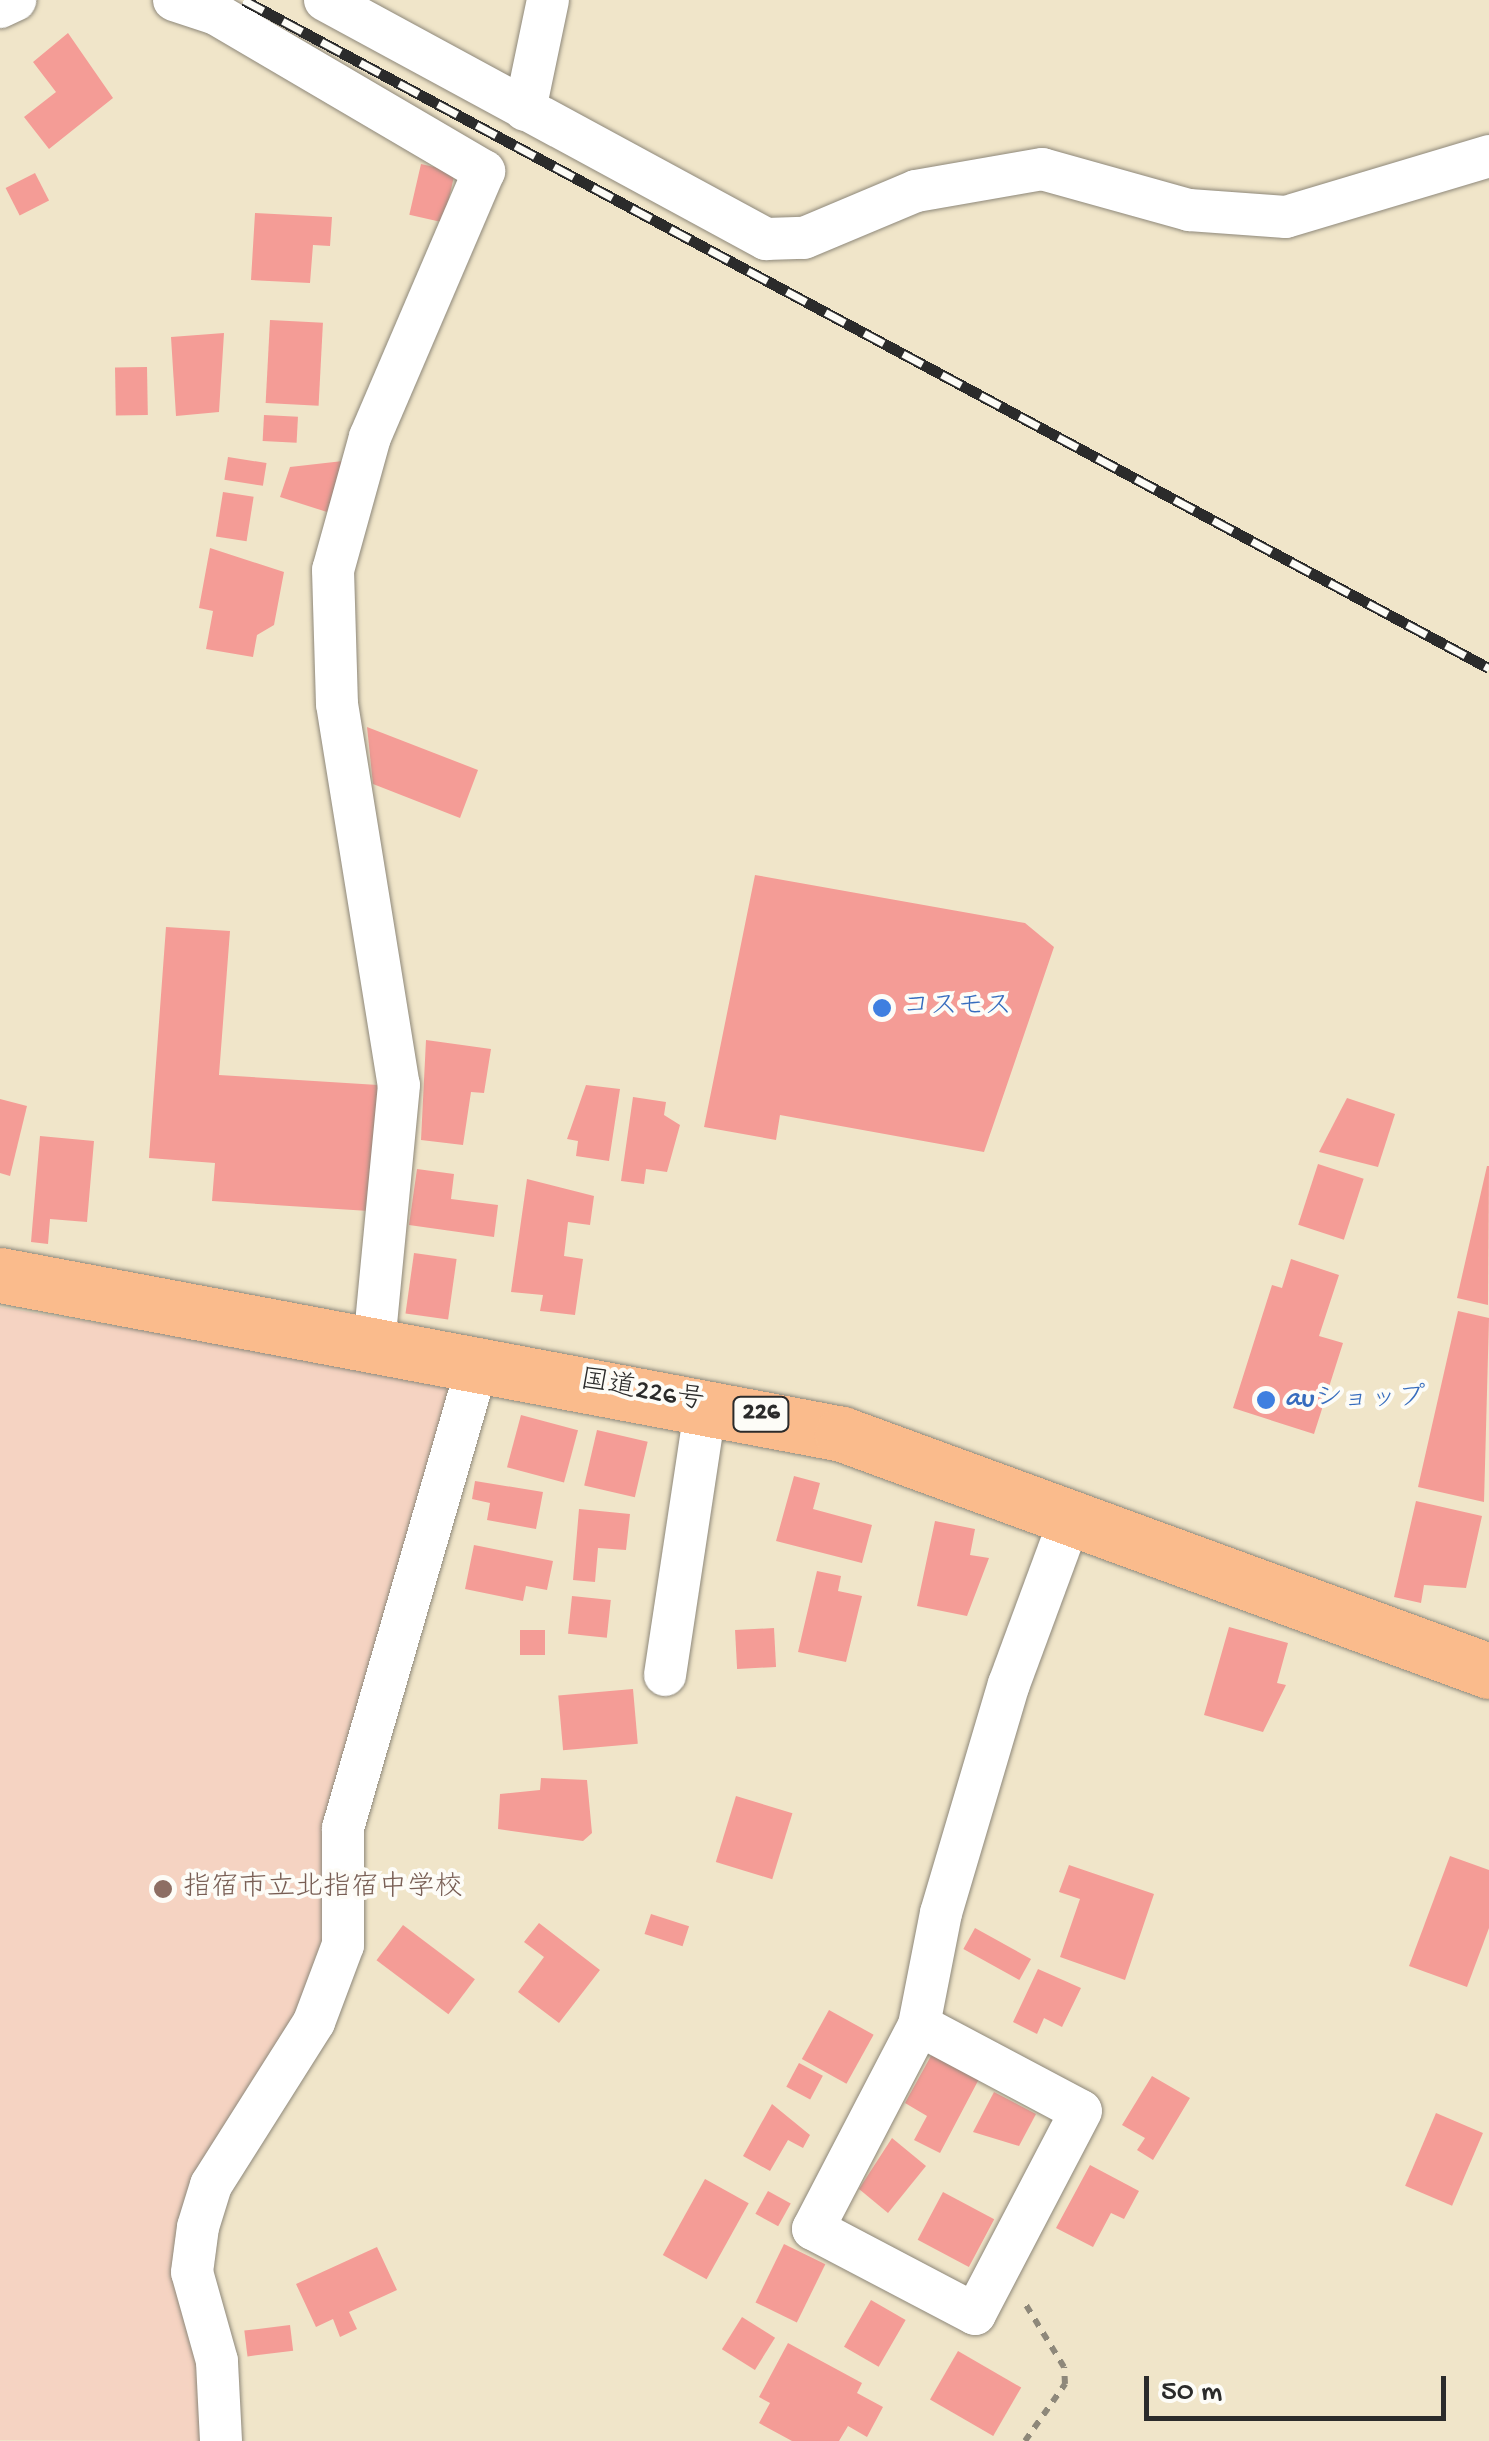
<!DOCTYPE html>
<html>
<head>
<meta charset="utf-8">
<style>
  body { margin:0 }
  #map { position:relative; width:1489px; height:2441px; overflow:hidden; background:#f0e5c9; font-family:"Gochi Hand","Klee One",sans-serif }
  div>[style] { position:absolute }
  [style*='--x'] { left:calc(var(--x)*1px); top:calc(var(--y)*1px); width:calc(var(--w)*1px); rotate:calc(var(--a)*1deg) }
  .built>* { inset:0; background:#f5d3c2 }
  .building>* { inset:0; background:#f49c96; transform-origin:0 0 }
  .path>* { height:6px; margin-top:-3px; transform-origin:0; background:repeating-linear-gradient(90deg,#8e887a 0 8px,transparent 0 16px) }
  .roads { filter:drop-shadow(0 0 2px #8e887a) drop-shadow(0 0 2px #8e887a) }
  .minor>* { height:42px; margin:-21px; padding:0 21px; transform-origin:21px; border-radius:21px; background:#fff }
  .trunk>* { height:55px; margin:-27.5px; padding:0 27.5px; transform-origin:27.5px; border-radius:27.5px; background:#fabb8c }
  .rail>* { height:11px; margin-top:-5.5px; transform-origin:0; background:repeating-linear-gradient(90deg,#fdfcf7 0 22px,#2b2b2b 0 44px); box-sizing:border-box; border-block:2px solid #2b2b2b }
  .dots>* { width:28px; height:28px; translate:-50% -50%; box-sizing:border-box; border:5px solid #fdfcf7; border-radius:50% }
  span { translate:-50% -50%; white-space:nowrap; text-align:center; line-height:1.15; -webkit-text-stroke:8px #fdfcf7; paint-order:stroke }
  .shield-label span { padding:2px 8px; background:#fdfcf7; border:2px solid; border-radius:8px; -webkit-text-stroke-width:0 }
  .shield-label { font-size:25px; color:#2b2b2b; font-weight:700 }
  .shop-label { font-size:28px; color:#366cbe }
  .left { translate:0 -50%; text-align:left }
  .street-label { font-size:28px; color:#2b2b2b }
  .education-label { font-size:28px; color:#785e54 }
  .scale { position:absolute; left:1144px; top:2376px; width:302px; height:45px; box-sizing:border-box; border:5px solid #2b2b2b; border-top:0; padding-left:12px; font-size:30px; line-height:35px; white-space:nowrap; color:#2b2b2b; -webkit-text-stroke:8px #fdfcf7; paint-order:stroke }
</style>
</head>
<body>
<div id="map">
  <div class="built">
    <i style="clip-path:polygon(0 1307px,452px 1381px,312px 1999px,196px 2180px,205px 2441px,0 2440px)"></i>
  </div>
  <div class="building">
    <i style="clip-path:polygon(68px 33px,113px 98px,49px 149px,24px 117px,56px 92px,33px 62px)"></i>
    <i style="left:421px;top:164px;width:35px;height:52px;rotate:13deg"></i>
    <i style="left:35px;top:173px;width:31px;height:33px;rotate:63deg"></i>
    <i style="clip-path:polygon(255px 213px,332px 217px,330px 246px,313px 245px,310px 283px,251px 280px)"></i>
    <i style="left:270px;top:320px;width:53px;height:83px;rotate:3deg"></i>
    <i style="clip-path:polygon(224px 333px,219px 412px,176px 416px,171px 337px)"></i>
    <i style="left:147px;top:367px;width:48px;height:32px;rotate:89deg"></i>
    <i style="left:264px;top:415px;width:34px;height:26px;rotate:3deg"></i>
    <i style="left:228px;top:457px;width:39px;height:23px;rotate:9deg"></i>
    <i style="clip-path:polygon(343px 461px,327px 512px,280px 497px,290px 467px)"></i>
    <i style="left:223px;top:492px;width:31px;height:45px;rotate:9deg"></i>
    <i style="clip-path:polygon(210px 548px,284px 572px,274px 625px,257px 635px,253px 657px,206px 649px,213px 611px,199px 608px)"></i>
    <i style="clip-path:polygon(367px 727px,478px 770px,460px 818px,373px 784px)"></i>
    <i style="clip-path:polygon(755px 875px,1025px 923px,1054px 947px,984px 1152px,780px 1115px,776px 1140px,704px 1127px)"></i>
    <i style="clip-path:polygon(166px 927px,230px 931px,219px 1075px,378px 1085px,369px 1211px,212px 1201px,215px 1163px,149px 1158px)"></i>
    <i style="clip-path:polygon(426px 1040px,491px 1049px,484px 1093px,471px 1092px,463px 1145px,421px 1140px)"></i>
    <i style="clip-path:polygon(586px 1085px,620px 1089px,609px 1161px,576px 1156px,578px 1141px,567px 1139px)"></i>
    <i style="clip-path:polygon(633px 1097px,666px 1102px,664px 1115px,680px 1125px,667px 1172px,646px 1169px,644px 1184px,621px 1181px)"></i>
    <i style="clip-path:polygon(1347px 1098px,1395px 1114px,1378px 1167px,1319px 1152px)"></i>
    <i style="clip-path:polygon(0 1099px,27px 1106px,10px 1176px,0 1173px)"></i>
    <i style="clip-path:polygon(40px 1136px,94px 1141px,87px 1222px,50px 1219px,48px 1244px,31px 1242px)"></i>
    <i style="left:1318px;top:1164px;width:48px;height:64px;rotate:18deg"></i>
    <i style="clip-path:polygon(1487px 1166px,1489px 1166px,1488px 1305px,1457px 1298px)"></i>
    <i style="clip-path:polygon(417px 1169px,454px 1174px,451px 1199px,498px 1205px,494px 1237px,409px 1225px)"></i>
    <i style="clip-path:polygon(527px 1179px,594px 1196px,590px 1225px,568px 1222px,564px 1256px,583px 1259px,575px 1315px,540px 1311px,543px 1295px,511px 1292px)"></i>
    <i style="left:414px;top:1253px;width:43px;height:61px;rotate:8deg"></i>
    <i style="clip-path:polygon(1291px 1259px,1339px 1275px,1319px 1336px,1343px 1343px,1314px 1434px,1233px 1408px,1272px 1285px,1282px 1288px)"></i>
    <i style="clip-path:polygon(1458px 1311px,1489px 1318px,1484px 1502px,1418px 1487px)"></i>
    <i style="left:521px;top:1415px;width:59px;height:54px;rotate:15deg"></i>
    <i style="left:597px;top:1430px;width:52px;height:57px;rotate:13deg"></i>
    <i style="clip-path:polygon(794px 1476px,820px 1483px,813px 1509px,872px 1525px,862px 1563px,776px 1541px)"></i>
    <i style="clip-path:polygon(475px 1481px,543px 1492px,536px 1529px,487px 1520px,490px 1503px,472px 1499px)"></i>
    <i style="clip-path:polygon(1416px 1501px,1482px 1516px,1466px 1588px,1424px 1585px,1421px 1603px,1394px 1597px)"></i>
    <i style="clip-path:polygon(579px 1509px,630px 1514px,626px 1550px,598px 1548px,595px 1582px,573px 1580px)"></i>
    <i style="clip-path:polygon(935px 1521px,975px 1529px,970px 1555px,989px 1558px,967px 1616px,917px 1606px)"></i>
    <i style="clip-path:polygon(474px 1545px,553px 1561px,547px 1590px,526px 1586px,523px 1601px,465px 1589px)"></i>
    <i style="clip-path:polygon(817px 1571px,841px 1576px,838px 1591px,862px 1596px,846px 1662px,798px 1652px)"></i>
    <i style="left:572px;top:1596px;width:39px;height:38px;rotate:6deg"></i>
    <i style="clip-path:polygon(1229px 1627px,1288px 1643px,1277px 1683px,1286px 1685px,1263px 1732px,1204px 1715px)"></i>
    <i style="left:774px;top:1628px;width:39px;height:39px;rotate:87deg"></i>
    <i style="left:520px;top:1630px;width:25px;height:25px"></i>
    <i style="left:633px;top:1689px;width:55px;height:75px;rotate:85deg"></i>
    <i style="clip-path:polygon(541px 1778px,587px 1780px,592px 1833px,583px 1841px,498px 1829px,500px 1794px,540px 1790px)"></i>
    <i style="left:736px;top:1796px;width:59px;height:69px;rotate:17deg"></i>
    <i style="clip-path:polygon(1450px 1856px,1489px 1870px,1489px 1928px,1467px 1987px,1409px 1966px)"></i>
    <i style="clip-path:polygon(1069px 1865px,1154px 1894px,1125px 1980px,1060px 1957px,1080px 1899px,1059px 1892px)"></i>
    <i style="left:651px;top:1914px;width:40px;height:21px;rotate:18deg"></i>
    <i style="clip-path:polygon(539px 1923px,600px 1970px,559px 2023px,518px 1992px,544px 1957px,524px 1942px)"></i>
    <i style="left:403px;top:1925px;width:90px;height:44px;rotate:37deg"></i>
    <i style="left:975px;top:1928px;width:64px;height:24px;rotate:29deg"></i>
    <i style="clip-path:polygon(1038px 1969px,1081px 1988px,1062px 2027px,1044px 2018px,1037px 2034px,1013px 2022px)"></i>
    <i style="left:829px;top:2010px;width:51px;height:56px;rotate:29deg"></i>
    <i style="clip-path:polygon(932px 2054px,979px 2079px,940px 2153px,914px 2140px,927px 2116px,905px 2103px)"></i>
    <i style="left:799px;top:2063px;width:27px;height:27px;rotate:28deg"></i>
    <i style="clip-path:polygon(1152px 2076px,1190px 2098px,1153px 2160px,1137px 2150px,1145px 2138px,1122px 2125px)"></i>
    <i style="clip-path:polygon(994px 2092px,1036px 2114px,1019px 2146px,973px 2132px)"></i>
    <i style="clip-path:polygon(772px 2104px,810px 2135px,803px 2148px,788px 2140px,770px 2171px,743px 2156px)"></i>
    <i style="left:1436px;top:2113px;width:51px;height:79px;rotate:23deg"></i>
    <i style="clip-path:polygon(892px 2138px,926px 2166px,888px 2213px,859px 2189px)"></i>
    <i style="clip-path:polygon(1090px 2165px,1139px 2191px,1124px 2219px,1111px 2213px,1093px 2247px,1056px 2228px)"></i>
    <i style="left:705px;top:2179px;width:50px;height:87px;rotate:29deg"></i>
    <i style="left:768px;top:2191px;width:26px;height:26px;rotate:29deg"></i>
    <i style="left:943px;top:2192px;width:58px;height:54px;rotate:28deg"></i>
    <i style="left:784px;top:2244px;width:46px;height:65px;rotate:26deg"></i>
    <i style="clip-path:polygon(377px 2247px,397px 2290px,349px 2312px,357px 2329px,340px 2337px,333px 2319px,316px 2327px,296px 2284px)"></i>
    <i style="left:871px;top:2300px;width:40px;height:54px;rotate:30deg"></i>
    <i style="left:742px;top:2317px;width:39px;height:38px;rotate:32deg"></i>
    <i style="left:290px;top:2325px;width:26px;height:46px;rotate:83deg"></i>
    <i style="clip-path:polygon(788px 2343px,862px 2383px,857px 2393px,883px 2407px,867px 2437px,848px 2426px,839px 2441px,792px 2441px,759px 2423px,770px 2403px,759px 2397px)"></i>
    <i style="left:958px;top:2351px;width:73px;height:56px;rotate:30deg"></i>
  </div>
  <div class="path">
    <i style="--x:1025;--y:2441;--w:70;--a:-54.9"></i>
    <i style="--x:1065;--y:2384;--w:17;--a:-93"></i>
    <i style="--x:1064;--y:2367;--w:73;--a:-121.5"></i>
  </div>
  <div class="roads">
    <div class="minor">
      <i style="--x:174;--y:0;--w:44;--a:18.4"></i>
      <i style="--x:216;--y:14;--w:311;--a:30.4"></i>
      <i style="--x:484;--y:171;--w:289;--a:113.2"></i>
      <i style="--x:370;--y:437;--w:138;--a:105.5"></i>
      <i style="--x:333;--y:570;--w:134;--a:88.3"></i>
      <i style="--x:337;--y:704;--w:386;--a:80.8"></i>
      <i style="--x:399;--y:1085;--w:262;--a:95.5"></i>
      <i style="--x:325;--y:0;--w:502;--a:28.46"></i>
      <i style="--x:766;--y:239;--w:38;--a:-2"></i>
      <i style="--x:804;--y:238;--w:121;--a:-22.8"></i>
      <i style="--x:916;--y:191;--w:128;--a:-9.9"></i>
      <i style="--x:1042;--y:169;--w:153;--a:15.6"></i>
      <i style="--x:1189;--y:210;--w:97;--a:4.1"></i>
      <i style="--x:1286;--y:217;--w:212;--a:-16.7"></i>
      <i style="--x:0;--y:7;--w:17;--a:-25"></i>
      <i style="--x:525;--y:110;--w:112;--a:-78.2"></i>
      <i style="--x:665;--y:1675;--w:275;--a:-81.4"></i>
      <i style="--x:919;--y:2025;--w:183;--a:28"></i>
      <i style="--x:1081;--y:2111;--w:229;--a:117.6"></i>
      <i style="--x:975;--y:2314;--w:183;--a:-152.3"></i>
      <i style="--x:813;--y:2229;--w:230;--a:-62.5"></i>
      <i style="--x:919;--y:2025;--w:114;--a:-78.9"></i>
      <i style="--x:941;--y:1913;--w:239;--a:-73.5"></i>
      <i style="--x:1009;--y:1684;--w:181;--a:-69.7"></i>
      <i style="--x:221;--y:2441;--w:80;--a:-92.9"></i>
      <i style="--x:217;--y:2361;--w:92;--a:-105.7"></i>
      <i style="--x:192;--y:2272;--w:45;--a:-82.4"></i>
      <i style="--x:198;--y:2227;--w:44;--a:-72.8"></i>
      <i style="--x:211;--y:2185;--w:193;--a:-57.7"></i>
      <i style="--x:314;--y:2022;--w:82;--a:-69.4"></i>
      <i style="--x:343;--y:1945;--w:117;--a:-90"></i>
      <i style="--x:343;--y:1828;--w:483;--a:-73.8"></i>
    </div>
    <div class="trunk">
      <i style="--x:0;--y:1275;--w:857;--a:10.69"></i>
      <i style="--x:842;--y:1434;--w:689;--a:20.12"></i>
    </div>
  </div>
  <div class="rail">
    <i style="--x:244;--y:0;--w:1413;--a:28.22"></i>
  </div>
  <div class="dots">
    <i style="left:882px;top:1008px;background:#3f7fe0"></i>
    <i style="left:1266px;top:1400px;background:#3f7fe0"></i>
    <i style="left:163px;top:1889px;background:#8d6e63"></i>
  </div>
  <div class="shield-label">
    <span style="left:761px;top:1414px">226</span>
  </div>
  <div class="shop-label">
    <span class="left" style="left:902px;top:1008px">コスモス</span>
    <span class="left" style="left:1286px;top:1400px">auショップ</span>
  </div>
  <div class="street-label">
    <span style="left:642px;top:1392px;rotate:10deg">国道226号</span>
  </div>
  <div class="education-label">
    <span class="left" style="left:183px;top:1889px">指宿市立北指宿中学校</span>
  </div>
  <div class="scale">50 m</div>
</div>
</body>
</html>
